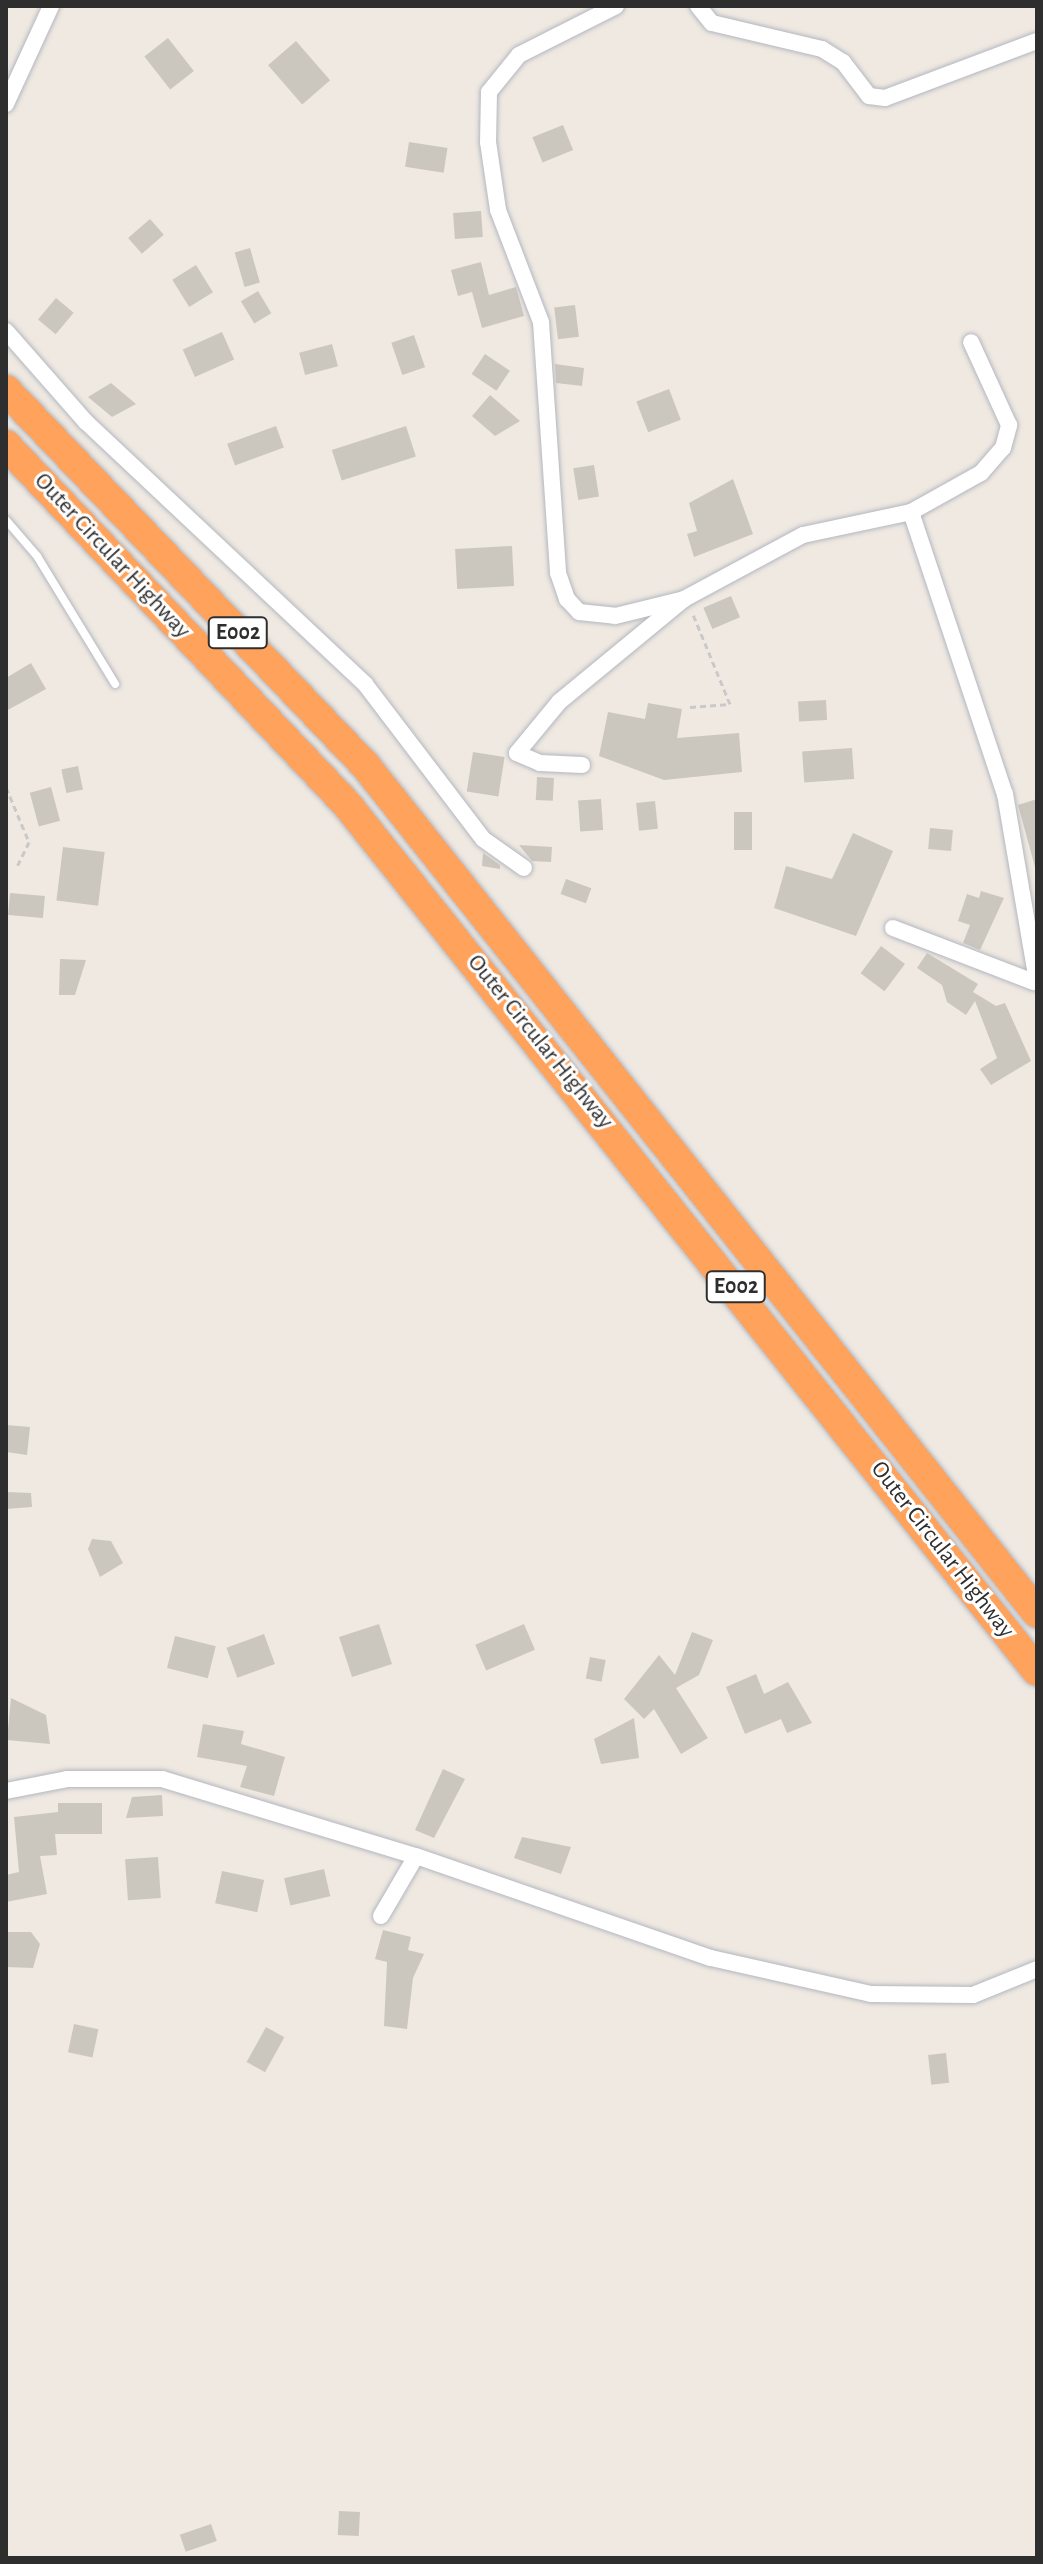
<!DOCTYPE html>
<html>
<head>
<meta charset="utf-8">
<style>
  body { margin:0 }
  #map { position:relative; width:1043px; height:2564px; overflow:hidden; background:#efe9e1; font-family:"Alegreya Sans",sans-serif }
  div>[style] { position:absolute }
  [style*='--x'] { left:calc(var(--x)*1px); top:calc(var(--y)*1px); width:calc(var(--w)*1px); rotate:calc(var(--a)*1deg) }
  .building>* { inset:0; background:#cbc7bf; transform-origin:0 0 }
  .path>* { height:3px; margin-top:-1.5px; transform-origin:0; background:repeating-linear-gradient(90deg,#c9c9c9 0 6px,transparent 0 10px) }
  .roads { filter:drop-shadow(0 0 2px #b4b7c1) drop-shadow(0 0 2px #b4b7c1) }
  .lane>* { height:8px; margin:-4px; padding:0 4px; transform-origin:4px; border-radius:4px; background:#fff }
  .street>* { height:16px; margin:-8px; padding:0 8px; transform-origin:8px; border-radius:8px; background:#fff }
  .highway>* { height:30px; margin:-15px; padding:0 15px; transform-origin:15px; border-radius:15px; background:#ffa35c }
  span { translate:-50% -50%; white-space:nowrap; text-align:center; line-height:1.15; -webkit-text-stroke:6px #fff; paint-order:stroke }
  .shield-label span { padding:2px 6px; background:#fff; border:2px solid; border-radius:6px; -webkit-text-stroke-width:0 }
  .shield-label { font-size:22px; color:#2e2e2e; font-weight:700 }
  .street-label { font-size:24px; color:#2e2e2e }
  .frame { position:absolute; inset:0; border:8px solid #2e2e2e; pointer-events:none }
</style>
</head>
<body>
<div id="map">
  <div class="building">
    <i style="left:168px;top:38px;width:42px;height:30px;rotate:52deg"></i>
    <i style="left:296px;top:41px;width:52px;height:37px;rotate:49deg"></i>
    <i style="left:563px;top:125px;width:27px;height:33px;rotate:68deg"></i>
    <i style="left:409px;top:142px;width:39px;height:25px;rotate:9deg"></i>
    <i style="left:481px;top:211px;width:26px;height:28px;rotate:86deg"></i>
    <i style="left:150px;top:219px;width:21px;height:29px;rotate:49deg"></i>
    <i style="left:250px;top:248px;width:36px;height:16px;rotate:74deg"></i>
    <i style="clip-path:polygon(481px 262px,489px 295px,516px 287px,524px 316px,482px 328px,472px 292px,458px 296px,451px 270px)"></i>
    <i style="left:196px;top:265px;width:32px;height:28px;rotate:58deg"></i>
    <i style="left:258px;top:291px;width:26px;height:20px;rotate:59deg"></i>
    <i style="left:56px;top:298px;width:23px;height:28px;rotate:40deg"></i>
    <i style="left:575px;top:305px;width:32px;height:21px;rotate:83deg"></i>
    <i style="left:222px;top:332px;width:30px;height:43px;rotate:66deg"></i>
    <i style="left:414px;top:335px;width:34px;height:24px;rotate:71deg"></i>
    <i style="left:332px;top:344px;width:23px;height:34px;rotate:75deg"></i>
    <i style="left:485px;top:354px;width:30px;height:24px;rotate:34deg"></i>
    <i style="clip-path:polygon(555px 364px,584px 368px,582px 386px,556px 383px)"></i>
    <i style="clip-path:polygon(111px 383px,136px 404px,112px 417px,88px 397px)"></i>
    <i style="left:669px;top:389px;width:33px;height:35px;rotate:69deg"></i>
    <i style="clip-path:polygon(490px 395px,520px 421px,495px 436px,472px 416px)"></i>
    <i style="left:276px;top:426px;width:23px;height:52px;rotate:70deg"></i>
    <i style="left:406px;top:426px;width:32px;height:78px;rotate:72deg"></i>
    <i style="left:594px;top:465px;width:32px;height:21px;rotate:81deg"></i>
    <i style="clip-path:polygon(733px 479px,753px 534px,694px 557px,687px 534px,697px 531px,689px 503px)"></i>
    <i style="left:512px;top:546px;width:40px;height:57px;rotate:87deg"></i>
    <i style="left:731px;top:596px;width:23px;height:30px;rotate:67deg"></i>
    <i style="clip-path:polygon(31px 663px,46px 689px,6px 711px,6px 678px)"></i>
    <i style="left:826px;top:700px;width:20px;height:28px;rotate:87deg"></i>
    <i style="clip-path:polygon(648px 703px,682px 709px,677px 738px,739px 733px,742px 772px,664px 780px,599px 756px,608px 712px,645px 719px)"></i>
    <i style="left:852px;top:748px;width:31px;height:50px;rotate:86deg"></i>
    <i style="left:473px;top:752px;width:32px;height:40px;rotate:9deg"></i>
    <i style="left:78px;top:766px;width:24px;height:17px;rotate:78deg"></i>
    <i style="left:537px;top:777px;width:17px;height:23px;rotate:3deg"></i>
    <i style="left:51px;top:787px;width:35px;height:22px;rotate:75deg"></i>
    <i style="left:601px;top:799px;width:31px;height:23px;rotate:86deg"></i>
    <i style="clip-path:polygon(1037px 799px,1037px 867px,1035px 867px,1018px 805px)"></i>
    <i style="left:655px;top:801px;width:28px;height:19px;rotate:84deg"></i>
    <i style="left:734px;top:812px;width:18px;height:38px"></i>
    <i style="left:930px;top:828px;width:23px;height:21px;rotate:5deg"></i>
    <i style="clip-path:polygon(853px 833px,893px 851px,856px 936px,774px 908px,786px 866px,832px 879px)"></i>
    <i style="clip-path:polygon(519px 845px,552px 847px,551px 862px,532px 861px)"></i>
    <i style="left:63px;top:847px;width:42px;height:54px;rotate:7deg"></i>
    <i style="clip-path:polygon(483px 853px,500px 865px,500px 869px,482px 866px)"></i>
    <i style="left:566px;top:879px;width:27px;height:16px;rotate:20deg"></i>
    <i style="clip-path:polygon(981px 891px,1004px 898px,980px 950px,963px 943px,970px 925px,958px 921px,967px 894px,979px 898px)"></i>
    <i style="left:10px;top:893px;width:35px;height:22px;rotate:5deg"></i>
    <i style="left:881px;top:946px;width:30px;height:34px;rotate:37deg"></i>
    <i style="clip-path:polygon(927px 953px,978px 984px,973px 992px,996px 1006px,1005px 1003px,1031px 1061px,991px 1085px,980px 1069px,997px 1058px,975px 1001px,966px 1015px,947px 1002px,942px 985px,917px 968px)"></i>
    <i style="clip-path:polygon(60px 959px,86px 960px,75px 995px,59px 995px)"></i>
    <i style="clip-path:polygon(6px 1425px,30px 1427px,27px 1455px,6px 1452px)"></i>
    <i style="clip-path:polygon(6px 1492px,31px 1493px,32px 1507px,6px 1509px)"></i>
    <i style="clip-path:polygon(92px 1539px,111px 1541px,123px 1563px,100px 1577px,88px 1549px)"></i>
    <i style="left:379px;top:1624px;width:42px;height:42px;rotate:72deg"></i>
    <i style="left:524px;top:1624px;width:28px;height:53px;rotate:67deg"></i>
    <i style="clip-path:polygon(692px 1632px,713px 1640px,699px 1675px,676px 1688px,708px 1738px,681px 1754px,654px 1709px,644px 1719px,624px 1699px,659px 1655px,675px 1675px)"></i>
    <i style="left:264px;top:1634px;width:32px;height:40px;rotate:70deg"></i>
    <i style="left:175px;top:1636px;width:42px;height:33px;rotate:14deg"></i>
    <i style="left:590px;top:1657px;width:16px;height:22px;rotate:11deg"></i>
    <i style="clip-path:polygon(756px 1674px,764px 1694px,788px 1682px,812px 1723px,787px 1733px,781px 1719px,745px 1734px,726px 1687px)"></i>
    <i style="clip-path:polygon(11px 1698px,46px 1715px,50px 1744px,7px 1740px)"></i>
    <i style="clip-path:polygon(634px 1718px,639px 1758px,601px 1764px,594px 1739px)"></i>
    <i style="clip-path:polygon(203px 1724px,244px 1731px,241px 1744px,285px 1757px,274px 1796px,240px 1787px,247px 1766px,197px 1757px)"></i>
    <i style="clip-path:polygon(443px 1769px,465px 1779px,434px 1838px,415px 1830px)"></i>
    <i style="clip-path:polygon(162px 1795px,163px 1816px,126px 1818px,132px 1797px)"></i>
    <i style="clip-path:polygon(58px 1803px,102px 1803px,102px 1834px,55px 1834px,57px 1855px,40px 1856px,47px 1894px,6px 1902px,6px 1875px,19px 1872px,14px 1817px,58px 1812px)"></i>
    <i style="clip-path:polygon(522px 1837px,571px 1847px,561px 1874px,514px 1858px)"></i>
    <i style="left:158px;top:1857px;width:41px;height:33px;rotate:86deg"></i>
    <i style="left:324px;top:1869px;width:28px;height:41px;rotate:77deg"></i>
    <i style="left:222px;top:1871px;width:43px;height:33px;rotate:12deg"></i>
    <i style="clip-path:polygon(383px 1930px,411px 1937px,408px 1950px,424px 1954px,413px 1978px,407px 2029px,384px 2026px,387px 1962px,375px 1959px)"></i>
    <i style="clip-path:polygon(6px 1932px,31px 1932px,40px 1944px,33px 1968px,6px 1967px)"></i>
    <i style="left:74px;top:2024px;width:25px;height:29px;rotate:12deg"></i>
    <i style="left:266px;top:2027px;width:21px;height:40px;rotate:29deg"></i>
    <i style="left:946px;top:2053px;width:30px;height:18px;rotate:84deg"></i>
    <i style="left:339px;top:2511px;width:21px;height:24px;rotate:3deg"></i>
    <i style="left:211px;top:2524px;width:18px;height:33px;rotate:71deg"></i>
  </div>
  <div class="path">
    <i style="--x:690;--y:707;--w:40;--a:-4.3"></i>
    <i style="--x:730;--y:704;--w:100;--a:-112.4"></i>
    <i style="--x:6;--y:787;--w:60;--a:67.3"></i>
    <i style="--x:29;--y:842;--w:30;--a:116"></i>
  </div>
  <div class="roads">
    <div class="lane">
      <i style="--x:6;--y:520;--w:48;--a:49.3"></i>
      <i style="--x:37;--y:556;--w:150;--a:58.6"></i>
    </div>
    <div class="street">
      <i style="--x:616;--y:6;--w:109;--a:153.2"></i>
      <i style="--x:519;--y:55;--w:48;--a:129"></i>
      <i style="--x:489;--y:92;--w:50;--a:91.1"></i>
      <i style="--x:488;--y:142;--w:69;--a:81.6"></i>
      <i style="--x:498;--y:210;--w:120;--a:69"></i>
      <i style="--x:541;--y:322;--w:252;--a:86.1"></i>
      <i style="--x:558;--y:573;--w:28;--a:71"></i>
      <i style="--x:567;--y:599;--w:18;--a:47"></i>
      <i style="--x:579;--y:612;--w:36;--a:6"></i>
      <i style="--x:615;--y:616;--w:71;--a:-13.8"></i>
      <i style="--x:698;--y:6;--w:22;--a:51"></i>
      <i style="--x:712;--y:23;--w:113;--a:13.3"></i>
      <i style="--x:822;--y:49;--w:25;--a:32"></i>
      <i style="--x:843;--y:62;--w:43;--a:52.6"></i>
      <i style="--x:869;--y:96;--w:16;--a:7"></i>
      <i style="--x:885;--y:98;--w:162;--a:-20.6"></i>
      <i style="--x:6;--y:104;--w:108;--a:-65.3"></i>
      <i style="--x:6;--y:331;--w:121;--a:48.7"></i>
      <i style="--x:86;--y:422;--w:383;--a:43.2"></i>
      <i style="--x:365;--y:684;--w:195;--a:52.7"></i>
      <i style="--x:483;--y:839;--w:50;--a:35.3"></i>
      <i style="--x:911;--y:512;--w:297;--a:71.6"></i>
      <i style="--x:1005;--y:794;--w:191;--a:80.3"></i>
      <i style="--x:582;--y:765;--w:42;--a:-177.3"></i>
      <i style="--x:540;--y:763;--w:25;--a:-157"></i>
      <i style="--x:517;--y:753;--w:66;--a:-50.5"></i>
      <i style="--x:559;--y:702;--w:162;--a:-39.5"></i>
      <i style="--x:684;--y:599;--w:135;--a:-28.3"></i>
      <i style="--x:803;--y:535;--w:110;--a:-12"></i>
      <i style="--x:911;--y:512;--w:80;--a:-29.1"></i>
      <i style="--x:981;--y:473;--w:33;--a:-49"></i>
      <i style="--x:1003;--y:448;--w:24;--a:-75"></i>
      <i style="--x:1009;--y:425;--w:91;--a:-114.6"></i>
      <i style="--x:893;--y:928;--w:151;--a:21"></i>
      <i style="--x:6;--y:1791;--w:62;--a:-11.1"></i>
      <i style="--x:67;--y:1779;--w:95;--a:0"></i>
      <i style="--x:162;--y:1779;--w:265;--a:16.9"></i>
      <i style="--x:416;--y:1856;--w:312;--a:19.1"></i>
      <i style="--x:711;--y:1958;--w:164;--a:12.7"></i>
      <i style="--x:871;--y:1994;--w:102;--a:0.6"></i>
      <i style="--x:973;--y:1995;--w:69;--a:-22.1"></i>
      <i style="--x:381;--y:1916;--w:69;--a:-59.7"></i>
    </div>
    <div class="highway">
      <i style="--x:6;--y:390;--w:519;--a:46.25"></i>
      <i style="--x:365;--y:765;--w:1082;--a:51.6"></i>
      <i style="--x:6;--y:445;--w:499;--a:46.5"></i>
      <i style="--x:349;--y:807;--w:1104;--a:51.47"></i>
    </div>
  </div>
  <div class="shield-label">
    <span style="left:238px;top:633px">E002</span>
    <span style="left:736px;top:1287px">E002</span>
  </div>
  <div class="street-label">
    <span style="left:112px;top:556px;rotate:47deg">Outer Circular Highway</span>
    <span style="left:540px;top:1042px;rotate:51deg">Outer Circular Highway</span>
    <span style="left:942px;top:1550px;rotate:52deg">Outer Circular Highway</span>
  </div>
  <div class="frame"></div>
</div>
</body>
</html>
